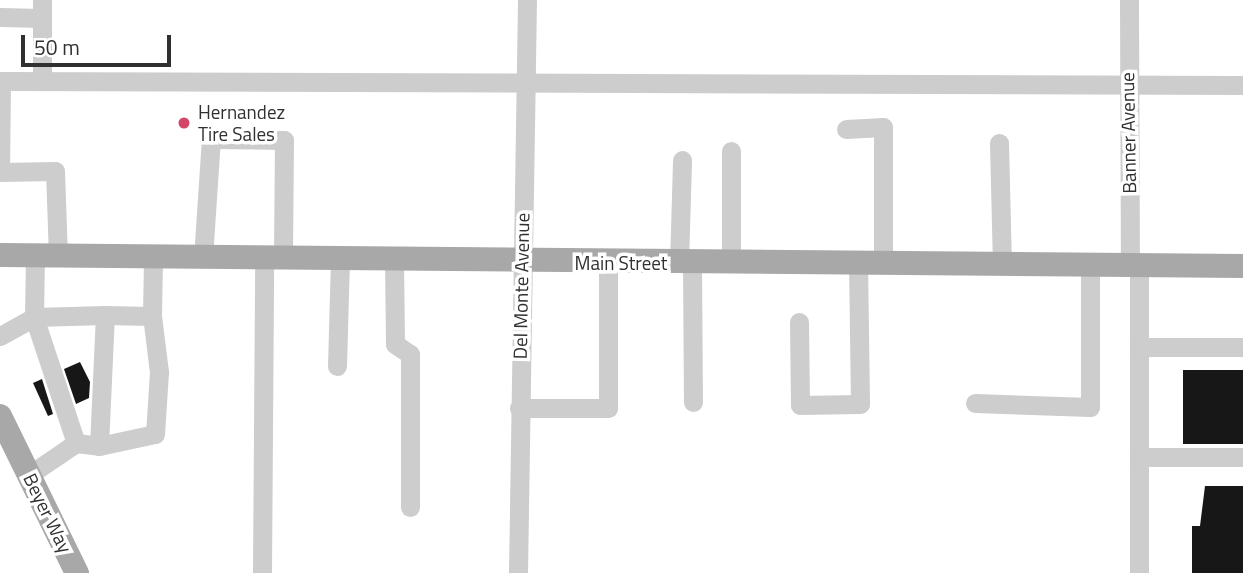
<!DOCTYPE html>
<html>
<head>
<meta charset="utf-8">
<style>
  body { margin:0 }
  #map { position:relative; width:1243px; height:573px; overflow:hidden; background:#fff; font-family:"Titillium Web",sans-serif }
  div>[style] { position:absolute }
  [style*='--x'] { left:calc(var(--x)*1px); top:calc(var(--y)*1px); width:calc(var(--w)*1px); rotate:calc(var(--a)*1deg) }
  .building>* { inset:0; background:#171717; transform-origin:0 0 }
  .minor>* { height:19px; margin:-9.5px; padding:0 9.5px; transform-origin:9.5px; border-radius:9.5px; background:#cdcdcd }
  .major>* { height:24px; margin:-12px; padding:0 12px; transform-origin:12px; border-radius:12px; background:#a8a8a8 }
  .dots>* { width:19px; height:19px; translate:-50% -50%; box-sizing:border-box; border:4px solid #fff; border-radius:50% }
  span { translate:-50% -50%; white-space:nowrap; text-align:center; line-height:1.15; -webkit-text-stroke:7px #fff; paint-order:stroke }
  .poi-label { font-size:19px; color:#303030 }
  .left { translate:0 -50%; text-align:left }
  .street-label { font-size:19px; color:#303030 }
  .scale { position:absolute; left:21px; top:35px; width:150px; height:32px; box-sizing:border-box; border:4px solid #303030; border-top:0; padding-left:9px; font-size:21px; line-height:24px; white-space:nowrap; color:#303030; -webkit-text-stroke:5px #fff; paint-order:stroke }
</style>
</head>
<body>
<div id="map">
  <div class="building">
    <i style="clip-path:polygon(80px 362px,90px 382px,89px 398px,76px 404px,64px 369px)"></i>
    <i style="left:1183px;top:370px;width:60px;height:74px"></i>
    <i style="clip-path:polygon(42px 379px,53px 414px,48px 416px,33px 383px)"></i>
    <i style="clip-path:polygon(1205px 486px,1243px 486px,1243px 573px,1192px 573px,1192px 526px,1200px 526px)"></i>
  </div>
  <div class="minor">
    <i style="--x:42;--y:0;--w:81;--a:90"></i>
    <i style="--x:1129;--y:0;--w:265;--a:89.8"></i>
    <i style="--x:0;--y:17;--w:42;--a:1.4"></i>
    <i style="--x:0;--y:81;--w:1243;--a:0.18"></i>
    <i style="--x:1;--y:81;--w:91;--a:90.6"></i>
    <i style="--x:0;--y:172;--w:55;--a:-1"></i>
    <i style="--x:55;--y:171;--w:85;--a:88"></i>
    <i style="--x:846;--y:129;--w:37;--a:-3"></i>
    <i style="--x:883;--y:127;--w:137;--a:90"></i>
    <i style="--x:999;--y:143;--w:122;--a:88.6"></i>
    <i style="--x:731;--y:151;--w:112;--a:90"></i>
    <i style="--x:35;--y:255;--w:62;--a:90.9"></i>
    <i style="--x:34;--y:317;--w:133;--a:71.6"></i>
    <i style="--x:203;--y:258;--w:119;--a:-86.2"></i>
    <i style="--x:211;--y:139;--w:73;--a:0.8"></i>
    <i style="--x:284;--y:140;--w:119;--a:90.5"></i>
    <i style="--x:394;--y:260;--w:84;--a:89.3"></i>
    <i style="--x:395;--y:344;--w:18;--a:34"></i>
    <i style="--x:410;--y:354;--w:153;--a:90"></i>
    <i style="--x:679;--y:263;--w:103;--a:-88.3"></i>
    <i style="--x:692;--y:263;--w:139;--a:89.6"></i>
    <i style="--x:1139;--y:265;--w:308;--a:90"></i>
    <i style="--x:799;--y:322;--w:83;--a:89.3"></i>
    <i style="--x:800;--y:405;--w:60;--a:-1"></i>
    <i style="--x:860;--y:404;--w:140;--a:-90.8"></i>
    <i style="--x:0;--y:336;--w:39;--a:-29"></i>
    <i style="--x:34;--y:317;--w:71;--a:-1.6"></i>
    <i style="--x:1139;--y:347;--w:104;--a:0"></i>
    <i style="--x:337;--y:366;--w:106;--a:-88.4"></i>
    <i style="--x:975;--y:403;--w:115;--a:2"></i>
    <i style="--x:1090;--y:407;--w:142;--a:-90"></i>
    <i style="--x:519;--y:408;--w:89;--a:0"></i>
    <i style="--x:608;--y:408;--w:145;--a:-90"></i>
    <i style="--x:99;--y:446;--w:57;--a:-12.1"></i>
    <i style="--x:155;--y:434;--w:62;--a:-86.3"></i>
    <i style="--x:159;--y:372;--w:56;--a:-97.1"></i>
    <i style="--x:1139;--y:457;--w:104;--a:0"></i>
    <i style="--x:29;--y:475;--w:57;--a:-34.2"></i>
    <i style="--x:76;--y:443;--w:23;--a:7"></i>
    <i style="--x:99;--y:446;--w:131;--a:-87.4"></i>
    <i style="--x:105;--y:315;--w:47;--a:1.2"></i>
    <i style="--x:152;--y:316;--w:59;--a:-89"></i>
    <i style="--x:262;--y:573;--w:314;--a:-89.6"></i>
    <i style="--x:518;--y:573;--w:573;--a:-89.1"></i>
  </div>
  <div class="major">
    <i style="--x:0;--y:255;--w:1243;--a:0.51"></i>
    <i style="--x:0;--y:416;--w:175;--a:63.9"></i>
  </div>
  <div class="dots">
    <i style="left:184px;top:123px;background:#d34669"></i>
  </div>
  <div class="poi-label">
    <span class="left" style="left:198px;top:123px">Hernandez<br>Tire Sales</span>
  </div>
  <div class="street-label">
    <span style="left:1128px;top:133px;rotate:-91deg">Banner Avenue</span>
    <span style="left:621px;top:263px">Main Street</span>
    <span style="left:521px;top:286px;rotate:-89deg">Del Monte Avenue</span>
    <span style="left:48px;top:513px;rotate:64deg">Beyer Way</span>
  </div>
  <div class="scale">50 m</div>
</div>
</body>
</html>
